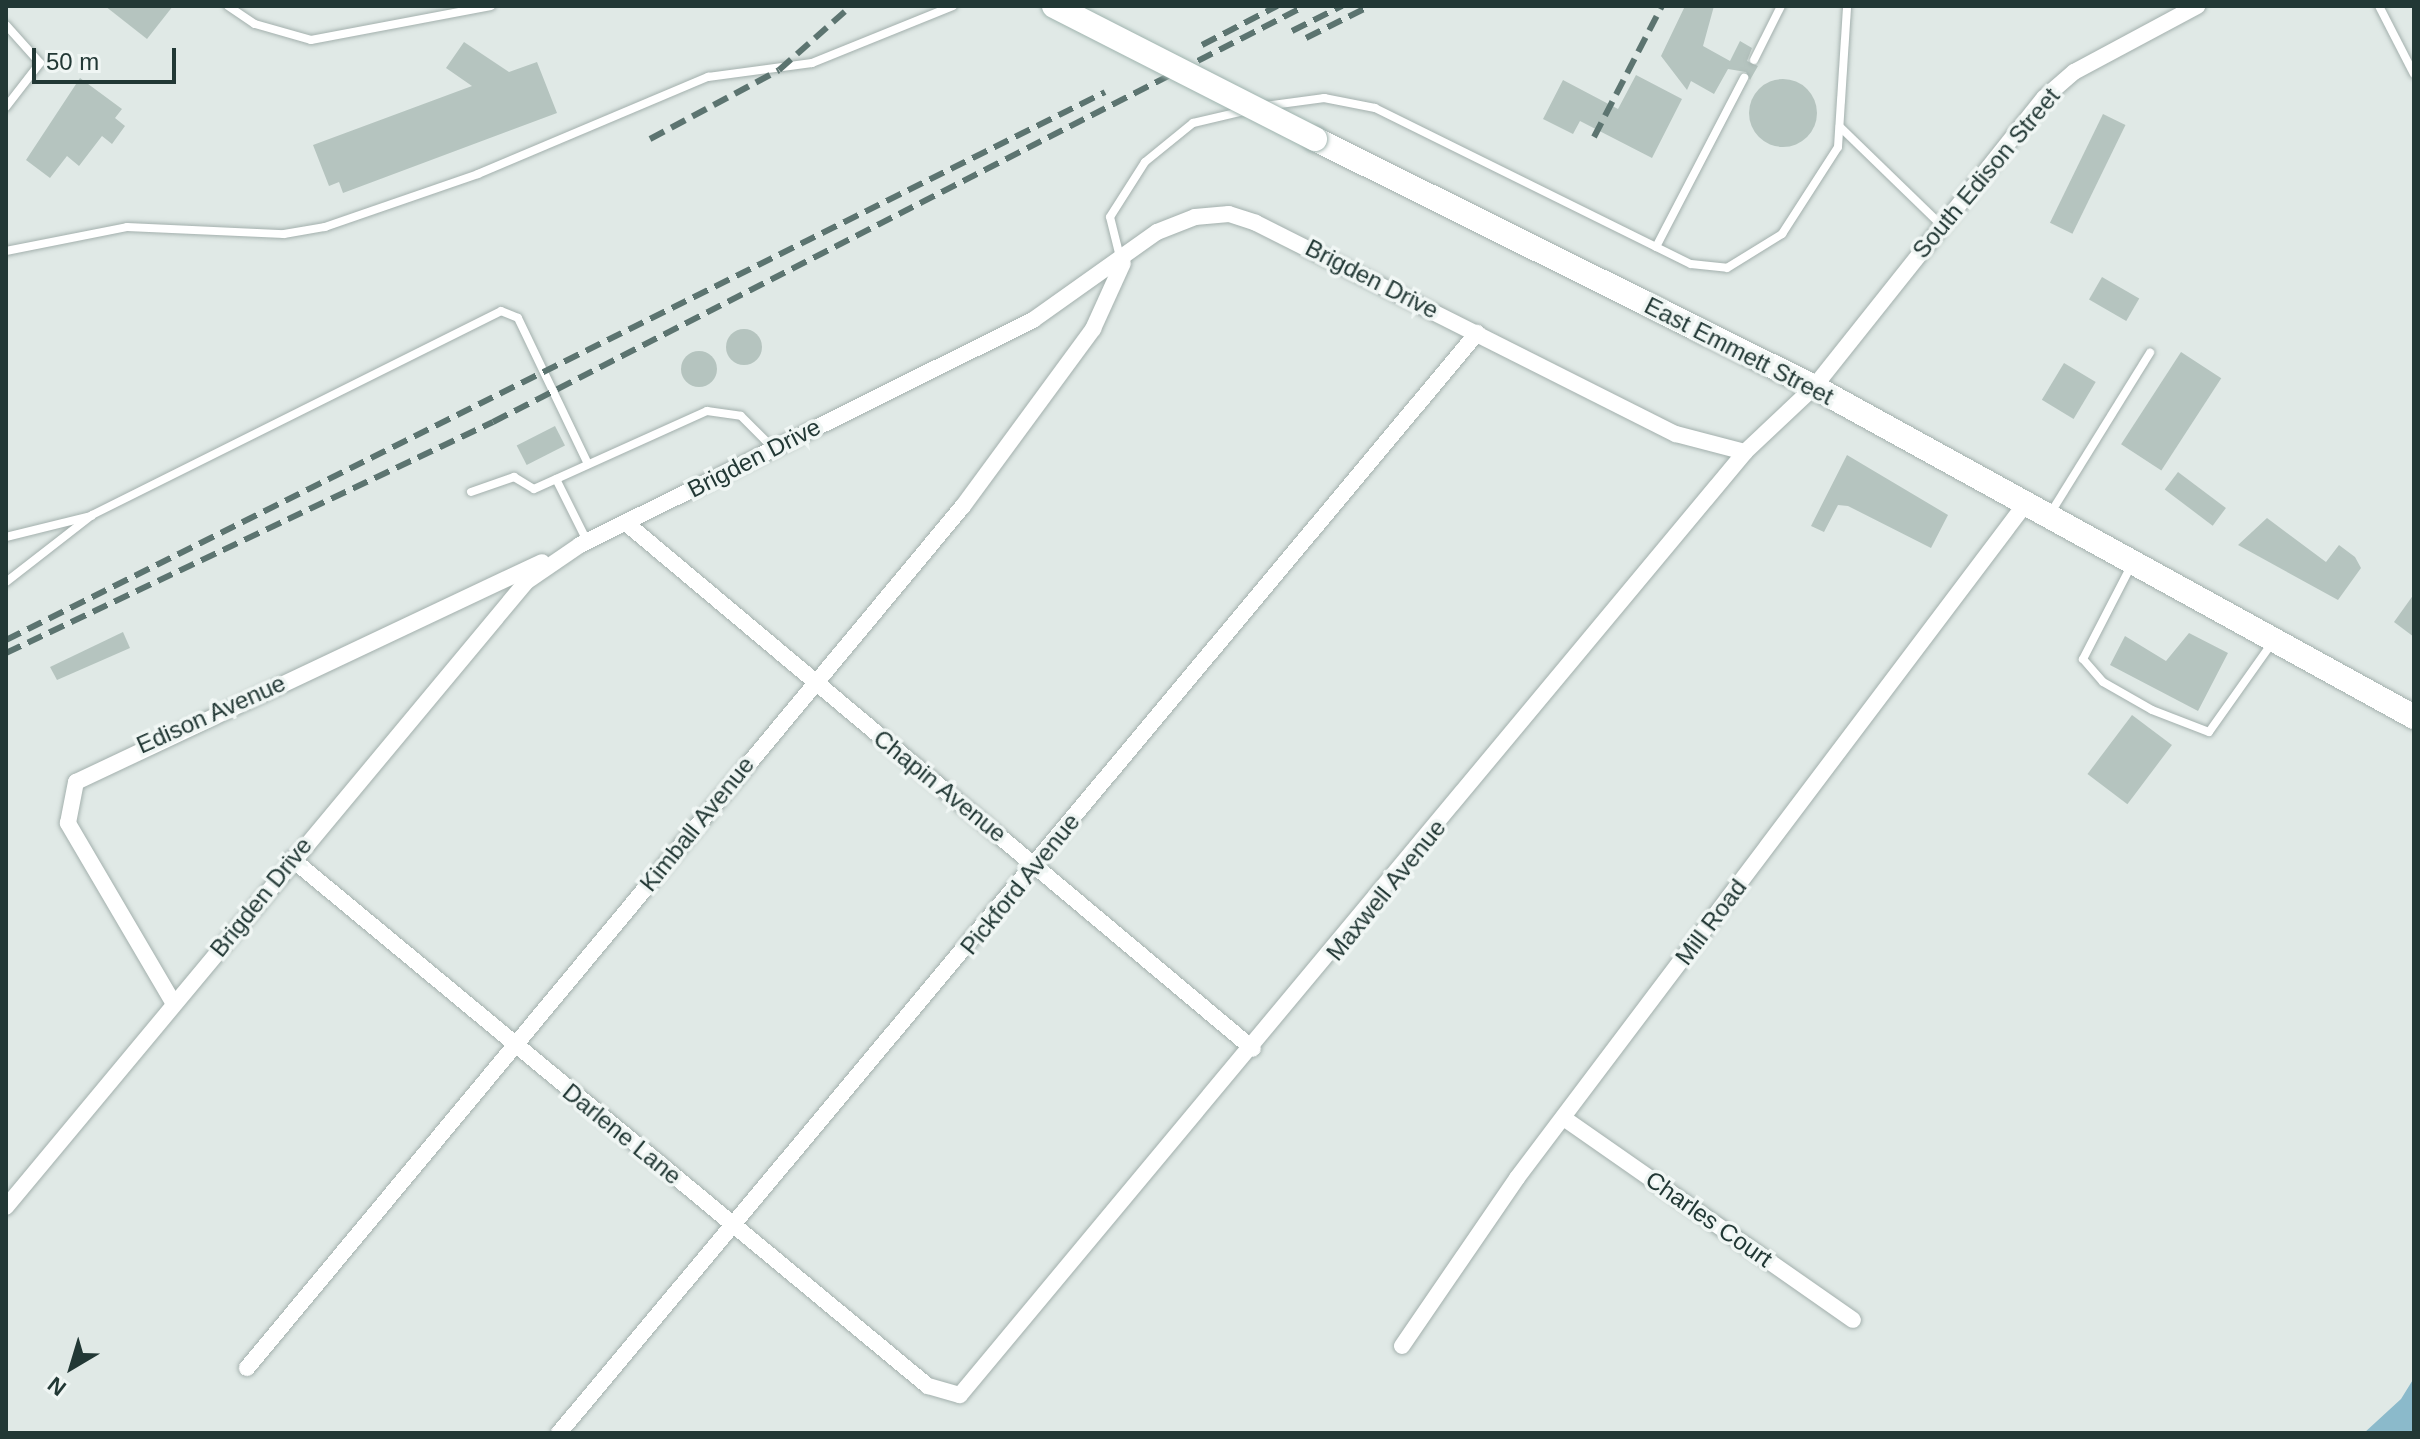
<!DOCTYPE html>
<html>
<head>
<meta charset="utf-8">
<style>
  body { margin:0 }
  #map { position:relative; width:2420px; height:1439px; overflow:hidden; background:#e0e9e6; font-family:Helvetica,sans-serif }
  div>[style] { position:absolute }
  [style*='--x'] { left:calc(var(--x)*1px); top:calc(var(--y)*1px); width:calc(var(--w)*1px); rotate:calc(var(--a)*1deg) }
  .water>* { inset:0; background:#8bbacb }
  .building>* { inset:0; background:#b5c4bf; transform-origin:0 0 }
  .round { border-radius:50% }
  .roads { filter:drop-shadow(0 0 2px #a3b0ad) drop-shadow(0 0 2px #a3b0ad) }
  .lane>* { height:8px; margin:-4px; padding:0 4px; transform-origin:4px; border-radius:4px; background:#fff }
  .street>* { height:16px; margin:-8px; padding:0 8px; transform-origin:8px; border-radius:8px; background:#fff }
  .secondary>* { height:24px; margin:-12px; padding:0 12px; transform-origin:12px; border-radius:12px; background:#fff }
  .rail>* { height:6px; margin-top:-3px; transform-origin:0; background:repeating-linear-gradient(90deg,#5c7470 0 16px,transparent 0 24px) }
  .bridges { filter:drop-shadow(0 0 2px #a0b4af) drop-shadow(0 0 2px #a0b4af) }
  .secondary-bridge>* { height:24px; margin:-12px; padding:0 12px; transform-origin:12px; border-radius:12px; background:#fff }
  span { translate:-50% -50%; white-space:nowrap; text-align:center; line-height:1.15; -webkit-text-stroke:7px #f0f6f4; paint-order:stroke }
  .street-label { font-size:24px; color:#223835 }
  .frame { position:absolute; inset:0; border:8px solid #223835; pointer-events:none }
  .north { position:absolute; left:32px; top:1327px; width:80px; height:80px; -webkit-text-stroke:6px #f0f6f4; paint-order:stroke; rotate:218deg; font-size:22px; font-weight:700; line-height:32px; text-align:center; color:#223835 }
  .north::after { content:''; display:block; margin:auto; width:28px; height:36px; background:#223835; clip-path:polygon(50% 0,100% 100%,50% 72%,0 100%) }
  .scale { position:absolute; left:32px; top:48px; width:144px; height:36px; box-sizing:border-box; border:4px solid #223835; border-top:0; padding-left:10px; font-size:24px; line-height:28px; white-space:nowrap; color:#223835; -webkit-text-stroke:6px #f0f6f4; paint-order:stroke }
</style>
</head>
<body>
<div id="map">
  <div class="water">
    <i style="clip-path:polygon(2414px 1378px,2414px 1433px,2364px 1433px,2401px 1399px)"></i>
  </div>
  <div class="building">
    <i style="clip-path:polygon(105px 6px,173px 6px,147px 39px)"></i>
    <i style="clip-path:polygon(1685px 6px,1714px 6px,1703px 46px,1730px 61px,1740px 41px,1752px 48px,1747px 61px,1758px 66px,1750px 80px,1746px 72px,1728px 69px,1714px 94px,1691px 81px,1687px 90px,1661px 56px)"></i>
    <i style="clip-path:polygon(464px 42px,509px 72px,537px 62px,557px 113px,343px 193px,339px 182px,329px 186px,313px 145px,472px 86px,446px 68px)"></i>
    <i style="clip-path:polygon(1636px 75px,1682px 99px,1652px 158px,1580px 121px,1573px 134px,1543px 119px,1563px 80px,1618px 109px)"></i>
    <i style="clip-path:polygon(80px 78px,122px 109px,115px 118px,125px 126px,112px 144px,102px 136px,79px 166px,67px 156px,50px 178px,26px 160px)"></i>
    <i class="round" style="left:1749px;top:79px;width:68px;height:68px"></i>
    <i style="left:2103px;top:114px;width:25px;height:121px;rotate:26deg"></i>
    <i style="left:2102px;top:277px;width:43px;height:26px;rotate:30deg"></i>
    <i class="round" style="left:726px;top:329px;width:36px;height:36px"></i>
    <i class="round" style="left:681px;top:351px;width:36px;height:36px"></i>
    <i style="left:2181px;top:352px;width:48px;height:110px;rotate:33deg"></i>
    <i style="left:2064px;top:363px;width:37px;height:43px;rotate:31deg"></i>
    <i style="left:555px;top:426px;width:22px;height:43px;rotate:63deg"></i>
    <i style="clip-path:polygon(1847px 455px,1948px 515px,1931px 548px,1848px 506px,1838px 505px,1824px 532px,1811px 526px)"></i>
    <i style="left:2178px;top:472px;width:60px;height:22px;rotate:37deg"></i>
    <i style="clip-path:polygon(2267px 518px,2326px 562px,2339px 545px,2355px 557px,2361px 568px,2338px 600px,2238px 545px)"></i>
    <i style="clip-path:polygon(2414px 594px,2414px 637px,2394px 622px)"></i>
    <i style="clip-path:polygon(123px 632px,130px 648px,57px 680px,50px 667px)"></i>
    <i style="clip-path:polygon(2189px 633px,2228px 653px,2198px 711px,2110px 665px,2125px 636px,2166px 661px)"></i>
    <i style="left:2132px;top:715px;width:50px;height:74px;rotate:37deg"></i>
  </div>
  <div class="roads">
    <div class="lane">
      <i style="--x:228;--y:6;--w:32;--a:34"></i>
      <i style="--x:255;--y:24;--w:58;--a:15.9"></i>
      <i style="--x:311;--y:40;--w:183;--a:-10.7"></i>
      <i style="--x:2379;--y:6;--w:76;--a:62.8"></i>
      <i style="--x:6;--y:25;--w:51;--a:48.2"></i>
      <i style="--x:40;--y:63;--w:56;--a:127.7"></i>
      <i style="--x:1754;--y:60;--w:60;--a:-63.4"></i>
      <i style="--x:1265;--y:106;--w:60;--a:-7.7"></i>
      <i style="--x:1324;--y:98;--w:52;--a:11.1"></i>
      <i style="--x:1375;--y:108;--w:352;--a:26.3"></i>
      <i style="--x:1691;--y:264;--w:36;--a:6"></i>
      <i style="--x:1727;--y:268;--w:65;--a:-31.7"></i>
      <i style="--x:1782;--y:234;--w:103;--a:-57.2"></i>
      <i style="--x:1838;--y:147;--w:141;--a:-86.3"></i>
      <i style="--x:1840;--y:127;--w:141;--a:44.1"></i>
      <i style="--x:1656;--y:247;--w:191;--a:-62.5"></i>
      <i style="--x:6;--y:251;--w:123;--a:-11.2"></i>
      <i style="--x:127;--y:227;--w:157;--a:2.6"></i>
      <i style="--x:284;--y:234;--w:42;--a:-9.7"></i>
      <i style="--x:325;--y:227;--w:162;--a:-19.1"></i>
      <i style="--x:478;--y:174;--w:250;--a:-22.9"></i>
      <i style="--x:708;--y:77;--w:105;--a:-7.7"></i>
      <i style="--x:812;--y:63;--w:152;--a:-22"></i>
      <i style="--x:1120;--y:257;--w:41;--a:-104"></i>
      <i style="--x:1110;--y:217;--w:65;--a:-57.5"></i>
      <i style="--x:1145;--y:162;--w:62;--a:-39.1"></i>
      <i style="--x:1193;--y:123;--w:52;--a:-13.2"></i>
      <i style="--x:556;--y:479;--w:69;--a:63.4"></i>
      <i style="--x:471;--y:492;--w:46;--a:-19.2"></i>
      <i style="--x:514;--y:477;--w:23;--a:31"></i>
      <i style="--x:534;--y:489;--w:190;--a:-24.3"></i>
      <i style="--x:707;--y:411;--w:34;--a:8"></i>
      <i style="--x:741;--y:416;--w:44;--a:45"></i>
      <i style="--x:2050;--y:514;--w:190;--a:-58.2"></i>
      <i style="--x:6;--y:537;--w:88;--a:-13.9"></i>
      <i style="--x:2131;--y:566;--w:105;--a:117.3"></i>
      <i style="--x:2083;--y:659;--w:30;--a:49"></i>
      <i style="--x:2103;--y:682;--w:56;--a:29.7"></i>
      <i style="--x:2152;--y:710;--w:61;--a:21.1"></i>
      <i style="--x:2209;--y:732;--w:109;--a:-54.7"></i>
      <i style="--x:6;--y:582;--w:109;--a:-37.9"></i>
      <i style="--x:92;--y:515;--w:457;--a:-26.5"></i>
      <i style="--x:501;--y:311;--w:18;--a:22"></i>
      <i style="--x:518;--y:318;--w:162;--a:64.4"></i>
    </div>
    <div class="street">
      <i style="--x:626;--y:523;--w:818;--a:39.99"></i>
      <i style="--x:292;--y:859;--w:826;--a:39.65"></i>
      <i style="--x:928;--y:1386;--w:33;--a:16"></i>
      <i style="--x:960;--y:1395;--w:1227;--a:-50.22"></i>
      <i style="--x:1745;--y:452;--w:95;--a:-43.3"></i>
      <i style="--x:1814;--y:387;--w:369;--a:-51.5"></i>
      <i style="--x:2044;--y:98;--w:40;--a:-41"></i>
      <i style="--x:2074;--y:72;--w:140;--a:-28.2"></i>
      <i style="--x:174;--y:1004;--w:210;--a:-120.4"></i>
      <i style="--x:68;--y:823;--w:42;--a:-79"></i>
      <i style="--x:76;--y:782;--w:515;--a:-25.27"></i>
      <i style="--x:1565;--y:1119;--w:351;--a:34.9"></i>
      <i style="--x:6;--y:1207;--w:813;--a:-50.24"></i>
      <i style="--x:526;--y:582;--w:65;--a:-34.4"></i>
      <i style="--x:580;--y:545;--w:506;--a:-26.41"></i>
      <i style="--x:1033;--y:320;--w:152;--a:-35.4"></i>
      <i style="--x:1157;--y:232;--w:41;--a:-21.5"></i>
      <i style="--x:1195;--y:217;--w:34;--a:-5"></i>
      <i style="--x:1229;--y:214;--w:28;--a:18"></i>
      <i style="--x:1256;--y:223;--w:470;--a:26.7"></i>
      <i style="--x:1676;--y:434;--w:71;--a:14.6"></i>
      <i style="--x:1402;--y:1346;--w:204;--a:-55.6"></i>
      <i style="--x:1517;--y:1178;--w:845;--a:-52.98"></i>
      <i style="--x:247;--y:1368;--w:1121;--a:-50.29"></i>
      <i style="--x:963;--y:506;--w:220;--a:-53.7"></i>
      <i style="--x:1093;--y:329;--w:72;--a:-65.6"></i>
      <i style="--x:559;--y:1433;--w:1433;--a:-50.15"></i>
    </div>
    <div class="secondary">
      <i style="--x:1315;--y:139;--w:557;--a:26.43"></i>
      <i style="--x:1814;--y:387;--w:685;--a:28.81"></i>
    </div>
  </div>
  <div class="rail">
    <i style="--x:1292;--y:31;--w:56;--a:-26.6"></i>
    <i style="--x:1306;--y:38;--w:72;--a:-26.6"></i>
    <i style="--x:1202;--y:45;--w:85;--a:-27.5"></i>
    <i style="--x:1594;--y:137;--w:148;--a:-62.6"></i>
    <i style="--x:650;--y:139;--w:146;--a:-28.1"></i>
    <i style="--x:779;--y:70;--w:96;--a:-41.6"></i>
    <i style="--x:6;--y:640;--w:1228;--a:-26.5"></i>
    <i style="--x:6;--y:653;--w:539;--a:-25.38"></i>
    <i style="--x:493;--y:422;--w:912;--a:-27.13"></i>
  </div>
  <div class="bridges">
    <div class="secondary-bridge">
      <i style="--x:1054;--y:6;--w:293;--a:27"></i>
    </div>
  </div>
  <div class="street-label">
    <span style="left:1986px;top:173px;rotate:-50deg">South Edison Street</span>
    <span style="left:1372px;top:279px;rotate:27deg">Brigden Drive</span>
    <span style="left:1739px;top:351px;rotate:27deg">East Emmett Street</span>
    <span style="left:754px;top:458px;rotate:-27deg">Brigden Drive</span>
    <span style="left:211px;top:714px;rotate:-24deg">Edison Avenue</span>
    <span style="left:940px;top:786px;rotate:39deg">Chapin Avenue</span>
    <span style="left:697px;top:824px;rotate:-51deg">Kimball Avenue</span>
    <span style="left:1020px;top:884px;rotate:-51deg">Pickford Avenue</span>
    <span style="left:1386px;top:890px;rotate:-51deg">Maxwell Avenue</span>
    <span style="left:261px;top:897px;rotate:-51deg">Brigden Drive</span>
    <span style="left:1711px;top:922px;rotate:-53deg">Mill Road</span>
    <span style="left:622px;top:1134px;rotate:39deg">Darlene Lane</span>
    <span style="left:1709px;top:1219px;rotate:35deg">Charles Court</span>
  </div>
  <div class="frame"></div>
  <div class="north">N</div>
  <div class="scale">50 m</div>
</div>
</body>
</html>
